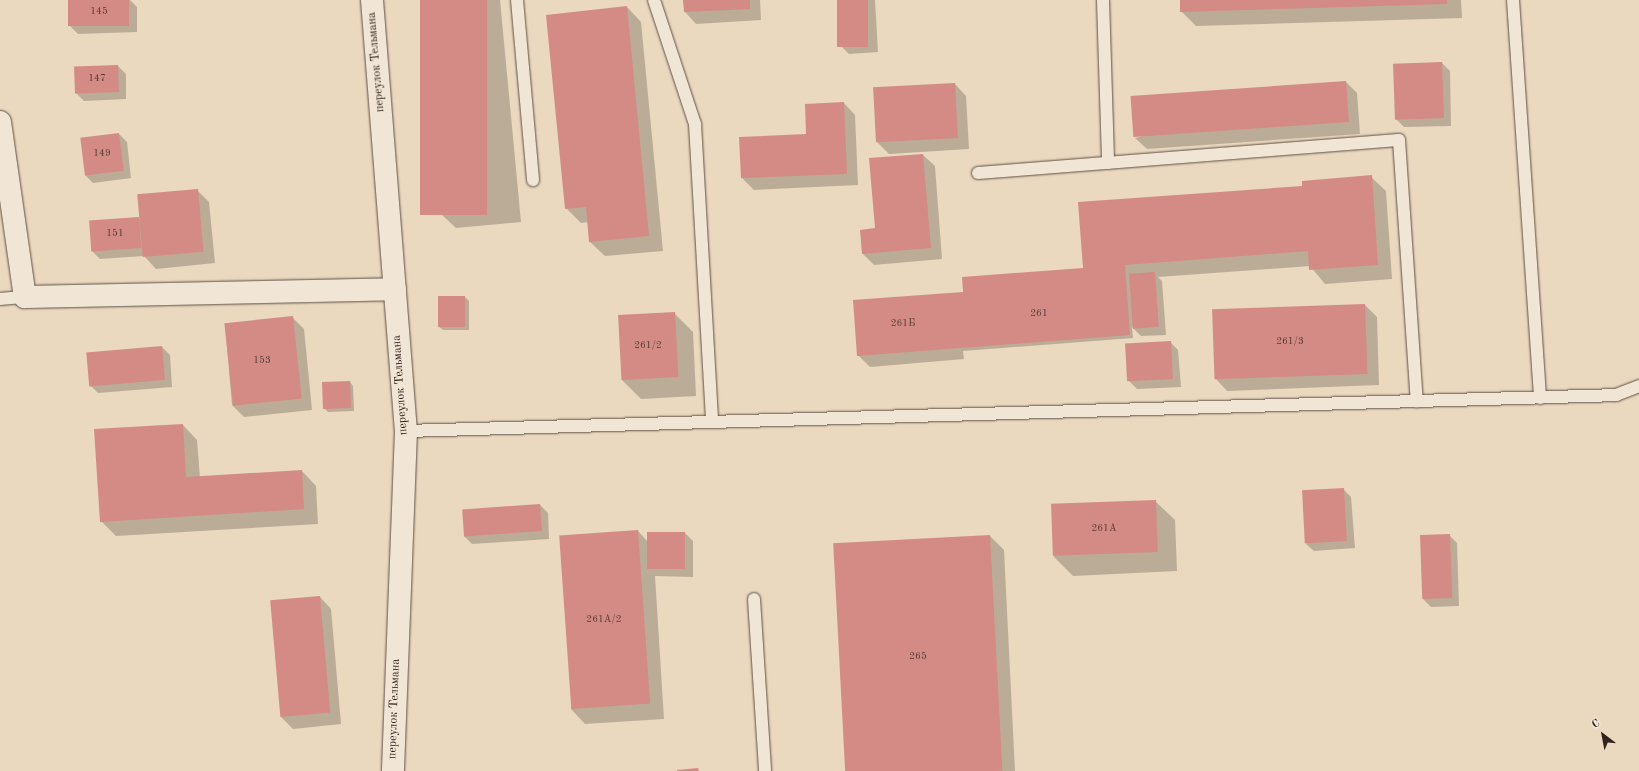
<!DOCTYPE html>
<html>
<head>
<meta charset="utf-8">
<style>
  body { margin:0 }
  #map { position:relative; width:1639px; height:771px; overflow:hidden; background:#ead8bf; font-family:"Old Standard TT",serif }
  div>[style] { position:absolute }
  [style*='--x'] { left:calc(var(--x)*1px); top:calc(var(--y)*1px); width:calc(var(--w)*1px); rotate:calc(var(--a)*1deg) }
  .shadow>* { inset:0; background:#0003 }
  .building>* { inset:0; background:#d48a85; transform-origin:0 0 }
  .roads { filter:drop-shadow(0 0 1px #5e5046) drop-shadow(0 0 1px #5e5046) }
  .service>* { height:12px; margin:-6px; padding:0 6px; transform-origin:6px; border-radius:6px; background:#f1e6d5 }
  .minor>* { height:22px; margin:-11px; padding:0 11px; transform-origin:11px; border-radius:11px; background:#f1e6d5 }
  span { translate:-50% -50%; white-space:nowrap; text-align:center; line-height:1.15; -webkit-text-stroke:4px #f1e6d5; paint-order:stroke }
  .number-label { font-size:10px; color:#593d37 }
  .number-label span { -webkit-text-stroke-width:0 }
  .street-label { font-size:12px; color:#30231d }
  .north { position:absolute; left:1583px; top:715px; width:40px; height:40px; -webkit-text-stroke:3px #f1e6d5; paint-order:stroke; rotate:328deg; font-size:11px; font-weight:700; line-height:16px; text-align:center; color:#30231d }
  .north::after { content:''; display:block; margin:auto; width:14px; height:18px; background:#30231d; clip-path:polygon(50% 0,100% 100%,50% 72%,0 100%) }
</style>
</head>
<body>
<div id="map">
  <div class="shadow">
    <i style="clip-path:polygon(92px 0,130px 0,137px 7px,137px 32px,78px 34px,70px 26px)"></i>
    <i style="clip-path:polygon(421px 0,500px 0,521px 222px,456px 228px,441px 214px)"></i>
    <i style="clip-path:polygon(684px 0,760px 0,761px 20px,696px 24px,685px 12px)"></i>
    <i style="clip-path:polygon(838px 0,875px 0,878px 52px,849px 54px,841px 46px)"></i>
    <i style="clip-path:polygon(1181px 0,1461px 0,1462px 18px,1196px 26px,1181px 11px)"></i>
    <i style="clip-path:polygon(627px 7px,641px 22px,663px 251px,605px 256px,590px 242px,588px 222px,581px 223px,566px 208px)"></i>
    <i style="clip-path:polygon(1442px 63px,1450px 71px,1451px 126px,1404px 127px,1396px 119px,1394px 65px)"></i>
    <i style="clip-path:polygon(118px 66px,126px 74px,126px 99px,84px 101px,76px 93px)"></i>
    <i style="clip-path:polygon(1346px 82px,1357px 93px,1360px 134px,1147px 149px,1135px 138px)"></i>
    <i style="clip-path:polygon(955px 84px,966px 96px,969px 149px,889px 154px,877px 142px)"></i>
    <i style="clip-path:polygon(844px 103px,855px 115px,858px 185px,754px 190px,742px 178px,740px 138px,807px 135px)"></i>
    <i style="clip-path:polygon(119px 134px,127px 142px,131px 178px,93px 183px,85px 175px)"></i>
    <i style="clip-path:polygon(923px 155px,935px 166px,942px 259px,874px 265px,862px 253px)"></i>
    <i style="clip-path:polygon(1371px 177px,1386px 191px,1392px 279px,1325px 284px,1310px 266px,1158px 277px,1162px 281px,1166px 335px,1141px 336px,1132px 327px,1133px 338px,963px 351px,964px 359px,870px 367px,858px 355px,964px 293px,1086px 269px,1304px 186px)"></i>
    <i style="clip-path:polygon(197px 190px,209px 202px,215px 263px,156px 269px,144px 256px,100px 259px,92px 251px,138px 218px,141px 220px)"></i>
    <i style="clip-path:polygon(465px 297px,469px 301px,469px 330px,443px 330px,439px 327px)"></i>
    <i style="clip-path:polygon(1365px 305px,1377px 317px,1379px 385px,1227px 391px,1216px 379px)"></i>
    <i style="clip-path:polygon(674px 313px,693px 332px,696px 396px,641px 399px,622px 380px)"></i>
    <i style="clip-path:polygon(292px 317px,304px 329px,312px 410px,244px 417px,232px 405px,225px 324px)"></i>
    <i style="clip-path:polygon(1170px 342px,1178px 350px,1181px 387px,1137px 389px,1129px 381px)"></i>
    <i style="clip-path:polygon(162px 347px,170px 355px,172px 387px,98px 393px,90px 385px)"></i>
    <i style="clip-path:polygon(350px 382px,353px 386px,354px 411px,328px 412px,324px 408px)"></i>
    <i style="clip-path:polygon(183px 425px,197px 440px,200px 478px,302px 471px,316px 486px,318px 524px,116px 536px,101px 521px)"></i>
    <i style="clip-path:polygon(1343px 489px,1351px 497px,1355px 548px,1314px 551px,1306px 544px)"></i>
    <i style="clip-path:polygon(1155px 501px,1175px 520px,1177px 571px,1073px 576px,1054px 557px,1052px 506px)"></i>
    <i style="clip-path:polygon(540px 505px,548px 513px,549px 539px,472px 544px,464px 536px)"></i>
    <i style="clip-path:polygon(638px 531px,648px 542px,685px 533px,693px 541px,693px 577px,655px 576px,664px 719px,585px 724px,571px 709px)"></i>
    <i style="clip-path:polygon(1449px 535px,1457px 543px,1459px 606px,1431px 607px,1423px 599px)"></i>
    <i style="clip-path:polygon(990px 536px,1004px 550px,1015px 771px,846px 771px)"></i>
    <i style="clip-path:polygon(320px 597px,331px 609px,341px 724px,293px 729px,281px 717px)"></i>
  </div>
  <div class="building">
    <i style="left:68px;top:0;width:61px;height:26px"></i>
    <i style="left:420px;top:0;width:67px;height:215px"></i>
    <i style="clip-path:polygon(683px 0,750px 0,750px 9px,684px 12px)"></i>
    <i style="left:837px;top:0;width:31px;height:47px"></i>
    <i style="clip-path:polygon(1180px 0,1447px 0,1447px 4px,1180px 12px)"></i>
    <i style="clip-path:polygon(627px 6px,649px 236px,589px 242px,586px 207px,565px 209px,546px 15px)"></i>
    <i style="left:1442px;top:62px;width:56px;height:49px;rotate:88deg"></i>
    <i style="left:118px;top:65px;width:27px;height:44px;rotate:88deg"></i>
    <i style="left:1346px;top:81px;width:41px;height:216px;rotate:86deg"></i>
    <i style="left:955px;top:83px;width:55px;height:82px;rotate:87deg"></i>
    <i style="clip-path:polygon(844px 102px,847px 174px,741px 178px,739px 137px,806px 134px,805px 104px)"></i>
    <i style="left:119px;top:133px;width:38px;height:39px;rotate:83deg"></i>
    <i style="clip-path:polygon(923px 154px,931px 248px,862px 254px,860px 230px,875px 228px,869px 158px)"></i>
    <i style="clip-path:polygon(1372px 175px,1378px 265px,1309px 270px,1308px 251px,1125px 265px,1130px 335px,857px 356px,853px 300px,963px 292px,962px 277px,1083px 268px,1078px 202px,1302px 186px,1302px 181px)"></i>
    <i style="left:198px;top:189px;width:63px;height:61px;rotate:85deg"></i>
    <i style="left:139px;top:217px;width:31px;height:50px;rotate:86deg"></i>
    <i style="left:1155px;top:272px;width:55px;height:26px;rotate:86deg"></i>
    <i style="left:438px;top:296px;width:27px;height:31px"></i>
    <i style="left:1365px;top:304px;width:70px;height:153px;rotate:88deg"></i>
    <i style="left:675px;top:312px;width:65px;height:57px;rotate:87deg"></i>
    <i style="left:293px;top:316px;width:83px;height:69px;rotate:84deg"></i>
    <i style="left:1171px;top:341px;width:38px;height:46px;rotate:87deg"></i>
    <i style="left:162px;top:346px;width:34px;height:76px;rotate:85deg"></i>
    <i style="left:350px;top:381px;width:27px;height:28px;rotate:88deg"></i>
    <i style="clip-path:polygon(183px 424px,186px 477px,302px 470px,304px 509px,100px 522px,94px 429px)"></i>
    <i style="left:1344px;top:488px;width:53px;height:42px;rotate:87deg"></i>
    <i style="left:1156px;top:500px;width:52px;height:105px;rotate:88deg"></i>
    <i style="left:540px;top:504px;width:27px;height:78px;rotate:86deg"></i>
    <i style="left:638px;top:530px;width:174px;height:79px;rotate:86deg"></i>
    <i style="left:647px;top:532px;width:38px;height:37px"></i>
    <i style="left:1450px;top:534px;width:64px;height:30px;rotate:88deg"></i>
    <i style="left:990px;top:535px;width:236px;height:157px;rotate:87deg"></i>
    <i style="left:320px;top:596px;width:117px;height:50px;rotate:85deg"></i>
    <i style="clip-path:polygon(698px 768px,699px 771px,677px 771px,677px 770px)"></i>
  </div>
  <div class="roads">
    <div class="service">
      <i style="--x:517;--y:0;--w:181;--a:84.9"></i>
      <i style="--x:654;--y:0;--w:131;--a:71.7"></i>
      <i style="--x:695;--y:124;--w:298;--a:86.7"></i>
      <i style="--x:1103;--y:0;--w:163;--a:88.2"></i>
      <i style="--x:1513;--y:0;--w:399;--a:86.1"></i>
      <i style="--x:978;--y:173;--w:422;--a:-4.5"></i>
      <i style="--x:1399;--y:140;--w:262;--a:86.1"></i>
      <i style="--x:0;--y:299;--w:25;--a:-5"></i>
      <i style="--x:406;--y:431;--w:1211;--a:-1.7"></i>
      <i style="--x:1616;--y:395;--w:25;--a:-21"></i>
      <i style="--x:754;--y:599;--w:172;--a:86.3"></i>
    </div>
    <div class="minor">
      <i style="--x:372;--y:0;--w:432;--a:85.5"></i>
      <i style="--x:406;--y:431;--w:340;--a:92.2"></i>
      <i style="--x:0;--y:122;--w:177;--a:81.9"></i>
      <i style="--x:25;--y:297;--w:370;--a:-1.2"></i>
    </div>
  </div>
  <div class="number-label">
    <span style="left:99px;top:12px">145</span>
    <span style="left:97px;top:79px">147</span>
    <span style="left:102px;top:154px">149</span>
    <span style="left:115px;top:234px">151</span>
    <span style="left:1039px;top:314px">261</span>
    <span style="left:903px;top:324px">261Б</span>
    <span style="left:1290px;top:342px">261/3</span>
    <span style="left:648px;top:346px">261/2</span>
    <span style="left:262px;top:361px">153</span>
    <span style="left:1104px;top:529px">261А</span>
    <span style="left:604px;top:620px">261А/2</span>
    <span style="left:918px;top:657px">265</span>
  </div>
  <div class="street-label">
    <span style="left:377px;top:62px;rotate:-95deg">переулок Тельмана</span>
    <span style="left:401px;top:385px;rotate:-94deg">переулок Тельмана</span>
    <span style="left:395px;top:709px;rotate:-88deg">переулок Тельмана</span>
  </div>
  <div class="north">С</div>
</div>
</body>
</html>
